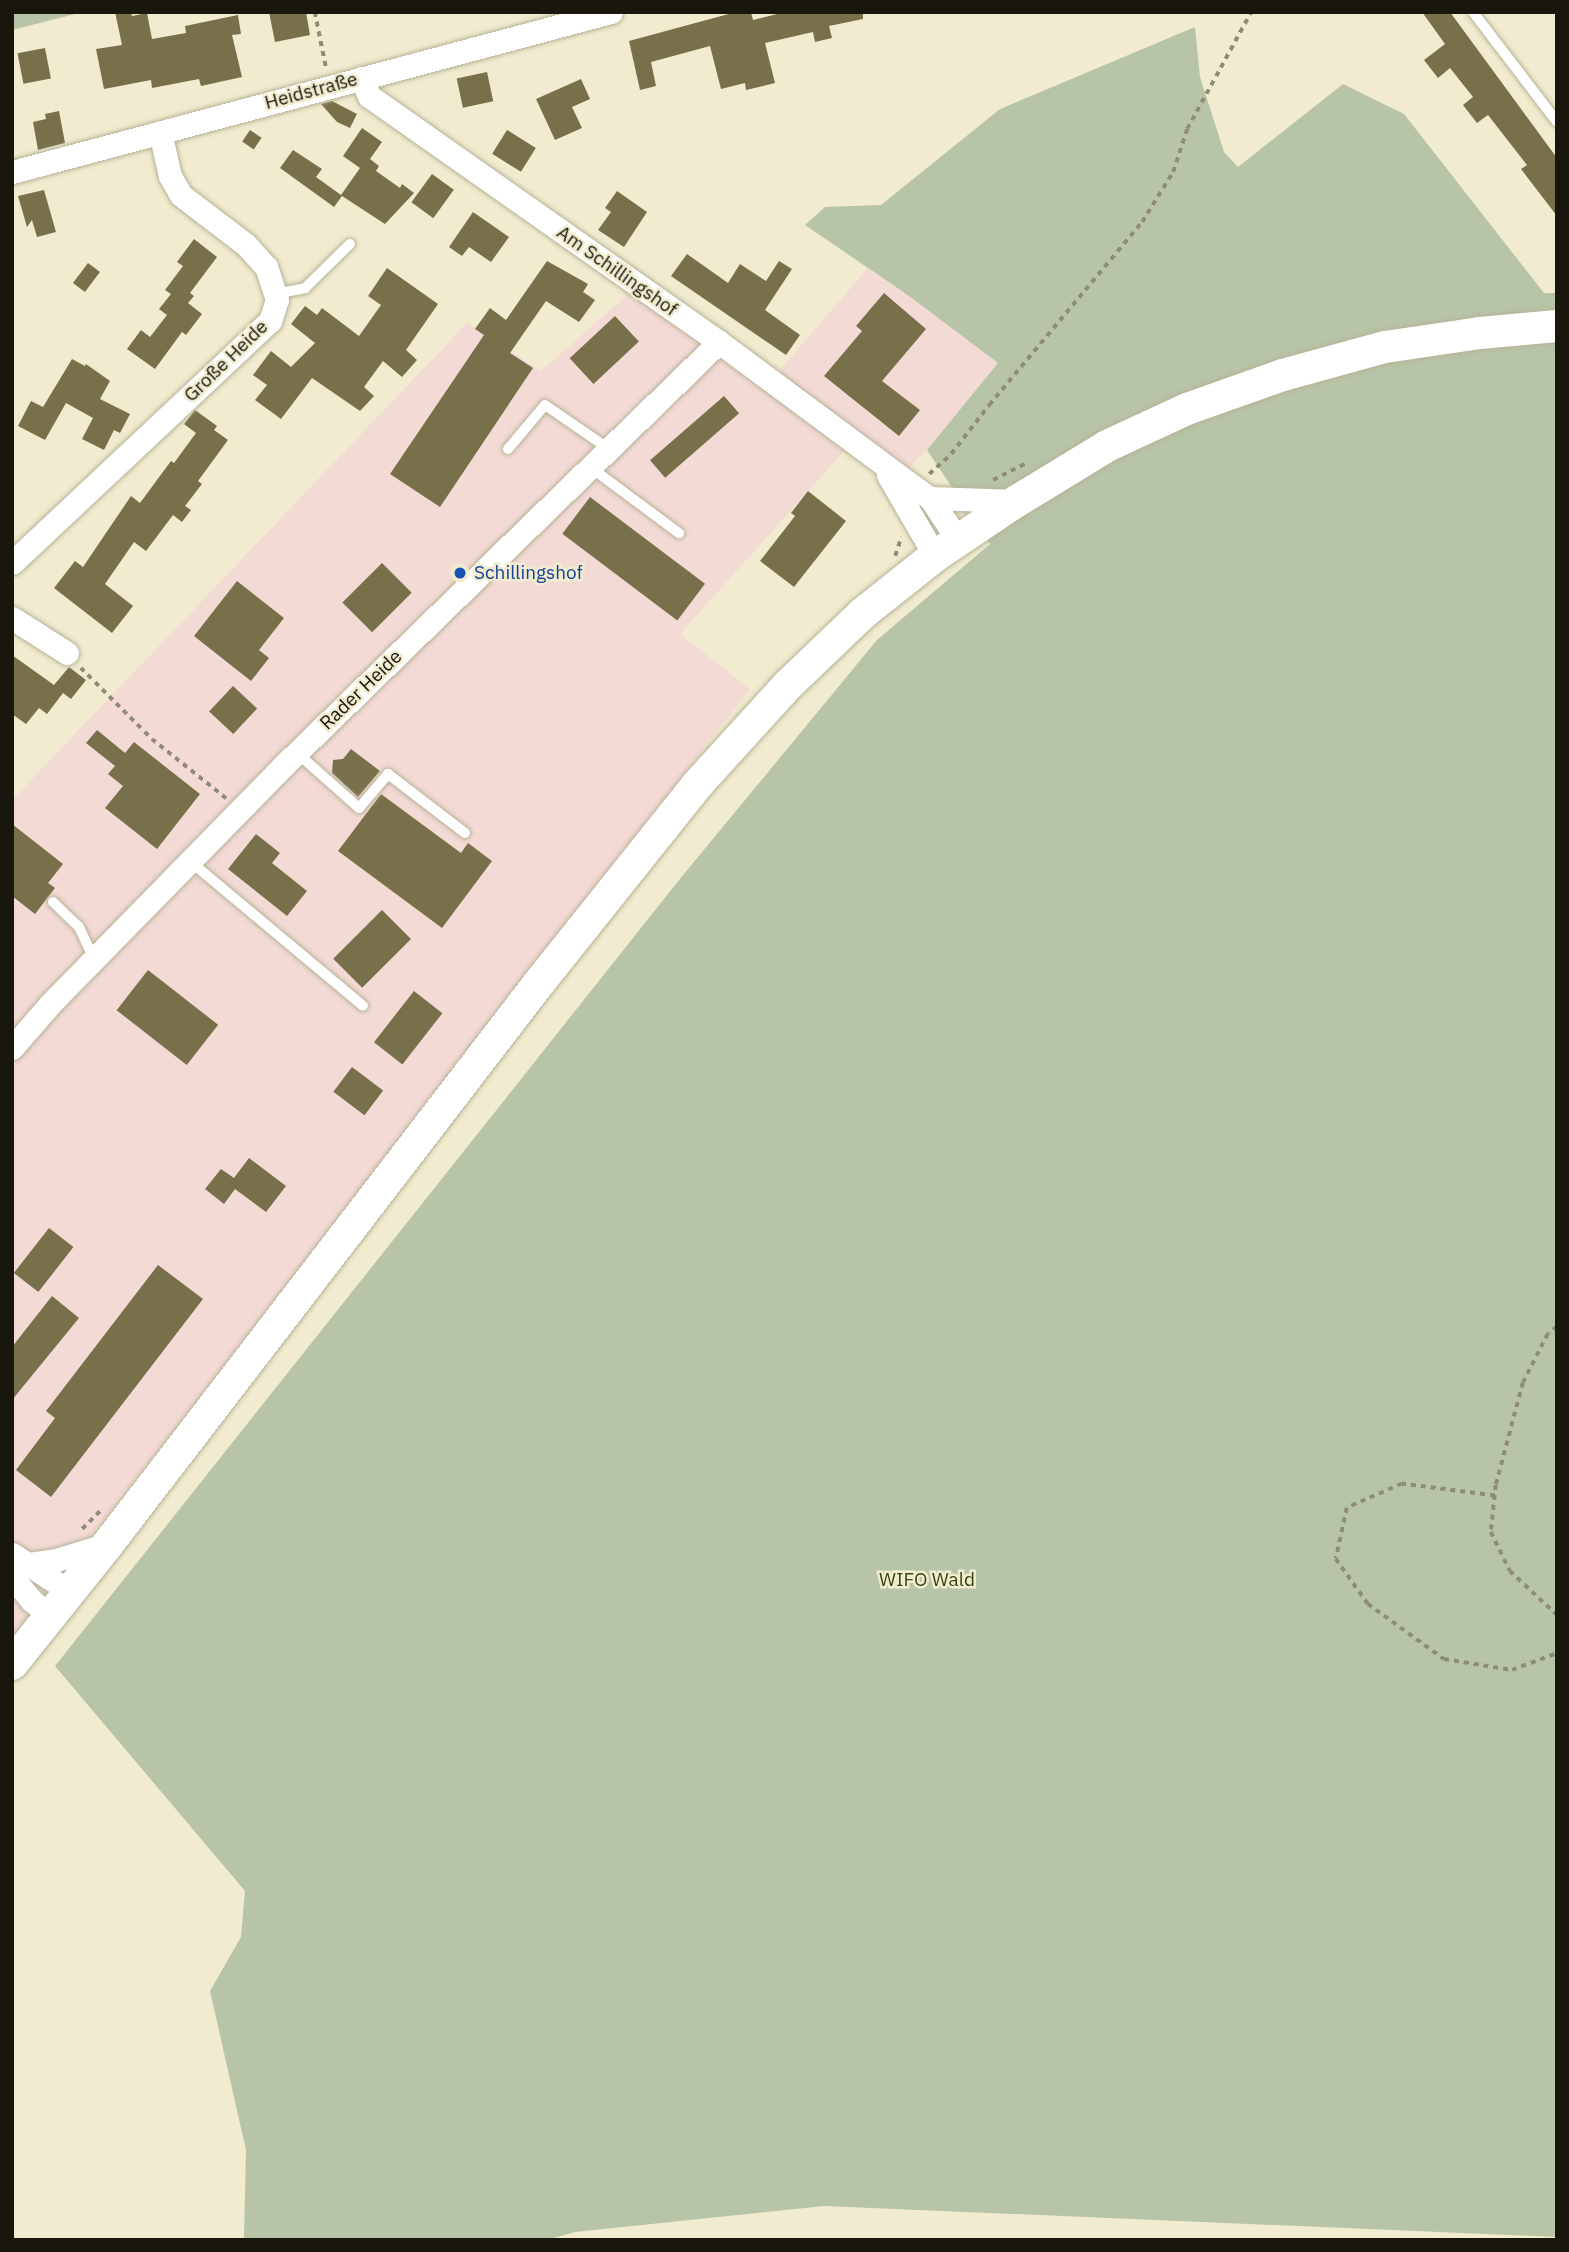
<!DOCTYPE html>
<html>
<head>
<meta charset="utf-8">
<style>
  body { margin:0 }
  #map { position:relative; width:1569px; height:2252px; overflow:hidden; background:#f1eccf; font-family:"IBM Plex Sans",sans-serif }
  div>[style] { position:absolute }
  [style*='--x'] { left:calc(var(--x)*1px); top:calc(var(--y)*1px); width:calc(var(--w)*1px); rotate:calc(var(--a)*1deg) }
  .commercial>* { inset:0; background:#f4dad4 }
  .green>* { inset:0; background:#b8c4a8 }
  .building>* { inset:0; background:#77704b; transform-origin:0 0 }
  .path>* { height:3.5px; margin-top:-1.75px; transform-origin:0; background:repeating-linear-gradient(90deg,#8e8b76 0 5px,transparent 0 10px) }
  .roads { filter:drop-shadow(0 0 2px #b7b297) drop-shadow(0 0 2px #b7b297) }
  .lane>* { height:10px; margin:-5px; padding:0 5px; transform-origin:5px; border-radius:5px; background:#fff }
  .street>* { height:23px; margin:-11.5px; padding:0 11.5px; transform-origin:11.5px; border-radius:11.5px; background:#fff }
  .secondary>* { height:32px; margin:-16px; padding:0 16px; transform-origin:16px; border-radius:16px; background:#fff }
  .dots>* { width:19px; height:19px; translate:-50% -50%; box-sizing:border-box; border:4px solid #f1eccf; border-radius:50% }
  span { translate:-50% -50%; white-space:nowrap; text-align:center; line-height:1.15; -webkit-text-stroke:5px #f1eccf; paint-order:stroke }
  .street-label { font-size:19px; color:#19170d }
  .transit-label { font-size:19px; color:#164399 }
  .left { translate:0 -50%; text-align:left }
  .park-label { font-size:19px; color:#34460b }
  .frame { position:absolute; inset:0; border:14px solid #19170d; pointer-events:none }
</style>
</head>
<body>
<div id="map">
  <div class="commercial">
    <i style="clip-path:polygon(867px 269px,909px 296px,998px 363px,927px 450px,888px 488px,875px 467px,847px 448px,680px 634px,750px 689px,12px 1638px,12px 800px,467px 323px,541px 371px,642px 282px,774px 377px)"></i>
  </div>
  <div class="green">
    <i style="clip-path:polygon(12px 12px,83px 12px,12px 30px)"></i>
    <i style="clip-path:polygon(1195px 27px,1200px 77px,1224px 152px,1238px 167px,1343px 84px,1404px 114px,1544px 293px,1557px 293px,1557px 2237px,824px 2206px,575px 2232px,547px 2240px,244px 2240px,246px 2150px,210px 1991px,241px 1937px,245px 1891px,55px 1666px,679px 880px,877px 640px,990px 544px,927px 450px,998px 363px,909px 296px,805px 225px,825px 207px,881px 205px,1000px 109px)"></i>
  </div>
  <div class="building">
    <i style="clip-path:polygon(115px 12px,131px 12px,132px 16px,147px 13px,152px 39px,186px 33px,185px 26px,238px 15px,241px 34px,232px 35px,242px 77px,201px 86px,199px 79px,152px 88px,151px 80px,104px 89px,96px 49px,122px 45px)"></i>
    <i style="clip-path:polygon(269px 12px,306px 12px,310px 35px,275px 42px)"></i>
    <i style="clip-path:polygon(736px 12px,751px 12px,753px 20px,785px 12px,863px 12px,863px 19px,829px 26px,832px 38px,815px 42px,813px 32px,765px 43px,775px 83px,746px 90px,745px 83px,721px 89px,710px 46px,651px 62px,656px 86px,640px 90px,629px 41px)"></i>
    <i style="clip-path:polygon(1422px 12px,1450px 12px,1557px 158px,1557px 216px,1521px 169px,1527px 165px,1488px 115px,1477px 123px,1463px 105px,1473px 97px,1450px 68px,1438px 78px,1424px 60px,1445px 44px)"></i>
    <i style="left:45px;top:48px;width:31px;height:28px;rotate:79deg"></i>
    <i style="left:487px;top:72px;width:30px;height:31px;rotate:78deg"></i>
    <i style="clip-path:polygon(581px 79px,590px 99px,572px 107px,582px 128px,555px 140px,536px 99px)"></i>
    <i style="clip-path:polygon(332px 101px,357px 114px,350px 128px,337px 122px,321px 104px)"></i>
    <i style="clip-path:polygon(59px 111px,65px 143px,38px 150px,33px 122px,46px 119px,45px 114px)"></i>
    <i style="clip-path:polygon(362px 128px,382px 142px,370px 159px,379px 166px,376px 171px,400px 188px,402px 184px,414px 193px,385px 224px,342px 196px,334px 207px,280px 168px,293px 150px,322px 169px,316px 177px,341px 195px,360px 168px,343px 156px)"></i>
    <i style="left:250px;top:130px;width:14px;height:14px;rotate:34deg"></i>
    <i style="left:507px;top:130px;width:34px;height:28px;rotate:32deg"></i>
    <i style="left:432px;top:174px;width:27px;height:35px;rotate:36deg"></i>
    <i style="clip-path:polygon(44px 190px,56px 232px,37px 237px,32px 220px,27px 227px,18px 196px)"></i>
    <i style="clip-path:polygon(617px 191px,647px 212px,624px 247px,598px 230px,611px 212px,605px 208px)"></i>
    <i style="clip-path:polygon(473px 212px,509px 237px,491px 262px,469px 247px,462px 256px,449px 247px)"></i>
    <i style="clip-path:polygon(194px 239px,217px 257px,190px 293px,194px 296px,188px 303px,202px 314px,186px 335px,182px 332px,155px 369px,127px 349px,141px 330px,150px 337px,167px 315px,159px 309px,171px 294px,165px 290px,183px 266px,177px 262px)"></i>
    <i style="clip-path:polygon(687px 254px,728px 283px,740px 264px,766px 281px,779px 261px,792px 269px,765px 310px,800px 335px,786px 355px,671px 276px)"></i>
    <i style="clip-path:polygon(547px 261px,588px 284px,583px 292px,595px 300px,579px 322px,546px 301px,510px 353px,533px 368px,440px 507px,390px 474px,484px 335px,475px 329px,490px 308px,506px 320px)"></i>
    <i style="left:88px;top:263px;width:15px;height:25px;rotate:37deg"></i>
    <i style="clip-path:polygon(387px 268px,438px 304px,406px 350px,417px 360px,402px 377px,383px 361px,364px 387px,374px 396px,360px 411px,312px 378px,281px 419px,255px 400px,267px 385px,253px 375px,271px 351px,291px 367px,315px 343px,291px 324px,305px 306px,317px 315px,322px 308px,359px 336px,381px 305px,368px 296px)"></i>
    <i style="clip-path:polygon(884px 293px,926px 329px,882px 381px,920px 410px,899px 436px,824px 376px,862px 331px,856px 326px)"></i>
    <i style="left:615px;top:316px;width:35px;height:62px;rotate:47deg"></i>
    <i style="clip-path:polygon(72px 359px,85px 366px,86px 364px,110px 381px,100px 399px,130px 414px,120px 433px,114px 430px,104px 450px,82px 439px,93px 418px,66px 403px,45px 440px,18px 426px,31px 401px,43px 407px)"></i>
    <i style="left:724px;top:396px;width:23px;height:98px;rotate:49deg"></i>
    <i style="clip-path:polygon(195px 410px,217px 426px,214px 430px,228px 440px,198px 481px,202px 484px,185px 506px,191px 510px,182px 522px,173px 515px,146px 551px,134px 542px,105px 584px,133px 606px,112px 633px,54px 588px,75px 561px,83px 567px,131px 496px,140px 503px,171px 461px,174px 463px,196px 433px,184px 424px)"></i>
    <i style="clip-path:polygon(808px 491px,846px 521px,794px 587px,760px 561px,795px 516px,791px 513px)"></i>
    <i style="left:590px;top:497px;width:144px;height:46px;rotate:37deg"></i>
    <i style="left:382px;top:563px;width:42px;height:56px;rotate:45deg"></i>
    <i style="clip-path:polygon(237px 581px,284px 618px,259px 650px,269px 658px,251px 681px,194px 636px)"></i>
    <i style="clip-path:polygon(12px 655px,54px 685px,69px 667px,86px 680px,71px 699px,63px 693px,47px 714px,39px 708px,26px 724px,12px 714px)"></i>
    <i style="left:233px;top:686px;width:33px;height:35px;rotate:43deg"></i>
    <i style="clip-path:polygon(97px 730px,125px 753px,134px 742px,200px 794px,157px 849px,105px 808px,123px 786px,108px 774px,115px 766px,86px 743px)"></i>
    <i style="clip-path:polygon(351px 749px,380px 771px,358px 797px,332px 773px,333px 760px,343px 759px)"></i>
    <i style="clip-path:polygon(381px 794px,461px 853px,468px 843px,492px 861px,442px 928px,338px 851px)"></i>
    <i style="clip-path:polygon(12px 824px,63px 864px,48px 883px,55px 888px,35px 914px,12px 896px)"></i>
    <i style="clip-path:polygon(256px 834px,280px 853px,272px 863px,307px 891px,287px 916px,228px 869px)"></i>
    <i style="left:382px;top:910px;width:41px;height:69px;rotate:45deg"></i>
    <i style="left:148px;top:970px;width:89px;height:51px;rotate:38deg"></i>
    <i style="left:414px;top:991px;width:36px;height:65px;rotate:38deg"></i>
    <i style="left:352px;top:1067px;width:39px;height:31px;rotate:37deg"></i>
    <i style="clip-path:polygon(249px 1158px,286px 1186px,266px 1212px,235px 1189px,224px 1204px,205px 1189px,221px 1169px,234px 1178px)"></i>
    <i style="left:49px;top:1228px;width:31px;height:57px;rotate:38deg"></i>
    <i style="clip-path:polygon(158px 1265px,203px 1299px,51px 1497px,16px 1470px,55px 1418px,46px 1411px)"></i>
    <i style="clip-path:polygon(52px 1296px,79px 1318px,12px 1400px,12px 1347px)"></i>
  </div>
  <div class="path">
    <i style="--x:315;--y:12;--w:56;--a:78.7"></i>
    <i style="--x:929;--y:474;--w:30;--a:-42"></i>
    <i style="--x:951;--y:454;--w:62;--a:-52.2"></i>
    <i style="--x:989;--y:405;--w:239;--a:-50.1"></i>
    <i style="--x:1142;--y:222;--w:59;--a:-58.2"></i>
    <i style="--x:1173;--y:172;--w:45;--a:-72"></i>
    <i style="--x:1187;--y:129;--w:133;--a:-61.3"></i>
    <i style="--x:993;--y:480;--w:38;--a:-27"></i>
    <i style="--x:895;--y:556;--w:20;--a:-72"></i>
    <i style="--x:81;--y:668;--w:100;--a:45"></i>
    <i style="--x:152;--y:739;--w:95;--a:38.6"></i>
    <i style="--x:1557;--y:1327;--w:11;--a:142"></i>
    <i style="--x:1548;--y:1334;--w:55;--a:117"></i>
    <i style="--x:1523;--y:1383;--w:106;--a:104.8"></i>
    <i style="--x:1496;--y:1485;--w:47;--a:96.1"></i>
    <i style="--x:1491;--y:1532;--w:43;--a:64"></i>
    <i style="--x:1510;--y:1571;--w:64;--a:43.1"></i>
    <i style="--x:1495;--y:1496;--w:94;--a:-172.6"></i>
    <i style="--x:1402;--y:1484;--w:60;--a:156.4"></i>
    <i style="--x:1347;--y:1508;--w:52;--a:102.2"></i>
    <i style="--x:1336;--y:1559;--w:55;--a:54.6"></i>
    <i style="--x:1368;--y:1604;--w:94;--a:35.9"></i>
    <i style="--x:1444;--y:1659;--w:69;--a:9.2"></i>
    <i style="--x:1512;--y:1670;--w:48;--a:-20.7"></i>
    <i style="--x:82;--y:1529;--w:27;--a:-45"></i>
  </div>
  <div class="roads">
    <div class="lane">
      <i style="--x:1473;--y:12;--w:138;--a:52.6"></i>
      <i style="--x:275;--y:294;--w:31;--a:-11"></i>
      <i style="--x:305;--y:288;--w:63;--a:-44.4"></i>
      <i style="--x:508;--y:449;--w:57;--a:-49.9"></i>
      <i style="--x:545;--y:405;--w:78;--a:34.5"></i>
      <i style="--x:590;--y:467;--w:111;--a:36.6"></i>
      <i style="--x:297;--y:753;--w:83;--a:41.6"></i>
      <i style="--x:359;--y:808;--w:45;--a:-49.5"></i>
      <i style="--x:388;--y:774;--w:97;--a:37.5"></i>
      <i style="--x:191;--y:862;--w:224;--a:39.9"></i>
      <i style="--x:53;--y:902;--w:36;--a:44"></i>
      <i style="--x:79;--y:927;--w:35;--a:65"></i>
    </div>
    <div class="street">
      <i style="--x:361;--y:78;--w:20;--a:66"></i>
      <i style="--x:369;--y:96;--w:428;--a:35.1"></i>
      <i style="--x:719;--y:342;--w:248;--a:36.6"></i>
      <i style="--x:918;--y:490;--w:14;--a:34"></i>
      <i style="--x:930;--y:498;--w:87;--a:2"></i>
      <i style="--x:12;--y:172;--w:620;--a:-14.96"></i>
      <i style="--x:888;--y:475;--w:94;--a:59.9"></i>
      <i style="--x:930;--y:498;--w:50;--a:56.3"></i>
      <i style="--x:12;--y:563;--w:354;--a:-43.2"></i>
      <i style="--x:270;--y:321;--w:22;--a:-72"></i>
      <i style="--x:277;--y:300;--w:35;--a:-108"></i>
      <i style="--x:266;--y:267;--w:31;--a:-132"></i>
      <i style="--x:245;--y:244;--w:81;--a:-142.6"></i>
      <i style="--x:181;--y:195;--w:22;--a:-120"></i>
      <i style="--x:170;--y:176;--w:45;--a:-102.8"></i>
      <i style="--x:12;--y:618;--w:65;--a:32.5"></i>
      <i style="--x:12;--y:1048;--w:60;--a:-49.1"></i>
      <i style="--x:51;--y:1003;--w:333;--a:-45.6"></i>
      <i style="--x:284;--y:765;--w:607;--a:-44.2"></i>
      <i style="--x:12;--y:1554;--w:70;--a:32.8"></i>
      <i style="--x:29;--y:1564;--w:27;--a:-8"></i>
      <i style="--x:56;--y:1560;--w:54;--a:-17.1"></i>
      <i style="--x:12;--y:1577;--w:31;--a:50"></i>
      <i style="--x:32;--y:1601;--w:24;--a:38"></i>
    </div>
    <div class="secondary">
      <i style="--x:12;--y:1664;--w:154;--a:-51.3"></i>
      <i style="--x:108;--y:1544;--w:707;--a:-52.47"></i>
      <i style="--x:539;--y:983;--w:253;--a:-51.4"></i>
      <i style="--x:697;--y:785;--w:135;--a:-47.7"></i>
      <i style="--x:788;--y:685;--w:103;--a:-43.8"></i>
      <i style="--x:862;--y:614;--w:93;--a:-38.5"></i>
      <i style="--x:935;--y:556;--w:99;--a:-33.9"></i>
      <i style="--x:1017;--y:501;--w:105;--a:-31.4"></i>
      <i style="--x:1107;--y:446;--w:88;--a:-24.8"></i>
      <i style="--x:1187;--y:409;--w:102;--a:-19.5"></i>
      <i style="--x:1283;--y:375;--w:106;--a:-15.4"></i>
      <i style="--x:1385;--y:347;--w:96;--a:-8.4"></i>
      <i style="--x:1480;--y:333;--w:77;--a:-5.2"></i>
    </div>
  </div>
  <div class="dots">
    <i style="left:460px;top:573px;background:#1a4fb4"></i>
  </div>
  <div class="street-label">
    <span style="left:311px;top:91px;rotate:-15deg">Heidstraße</span>
    <span style="left:617px;top:271px;rotate:35deg">Am Schillingshof</span>
    <span style="left:226px;top:361px;rotate:-44deg">Große Heide</span>
    <span style="left:361px;top:690px;rotate:-44deg">Rader Heide</span>
  </div>
  <div class="transit-label">
    <span class="left" style="left:474px;top:573px">Schillingshof</span>
  </div>
  <div class="park-label">
    <span style="left:927px;top:1580px">WIFO Wald</span>
  </div>
  <div class="frame"></div>
</div>
</body>
</html>
